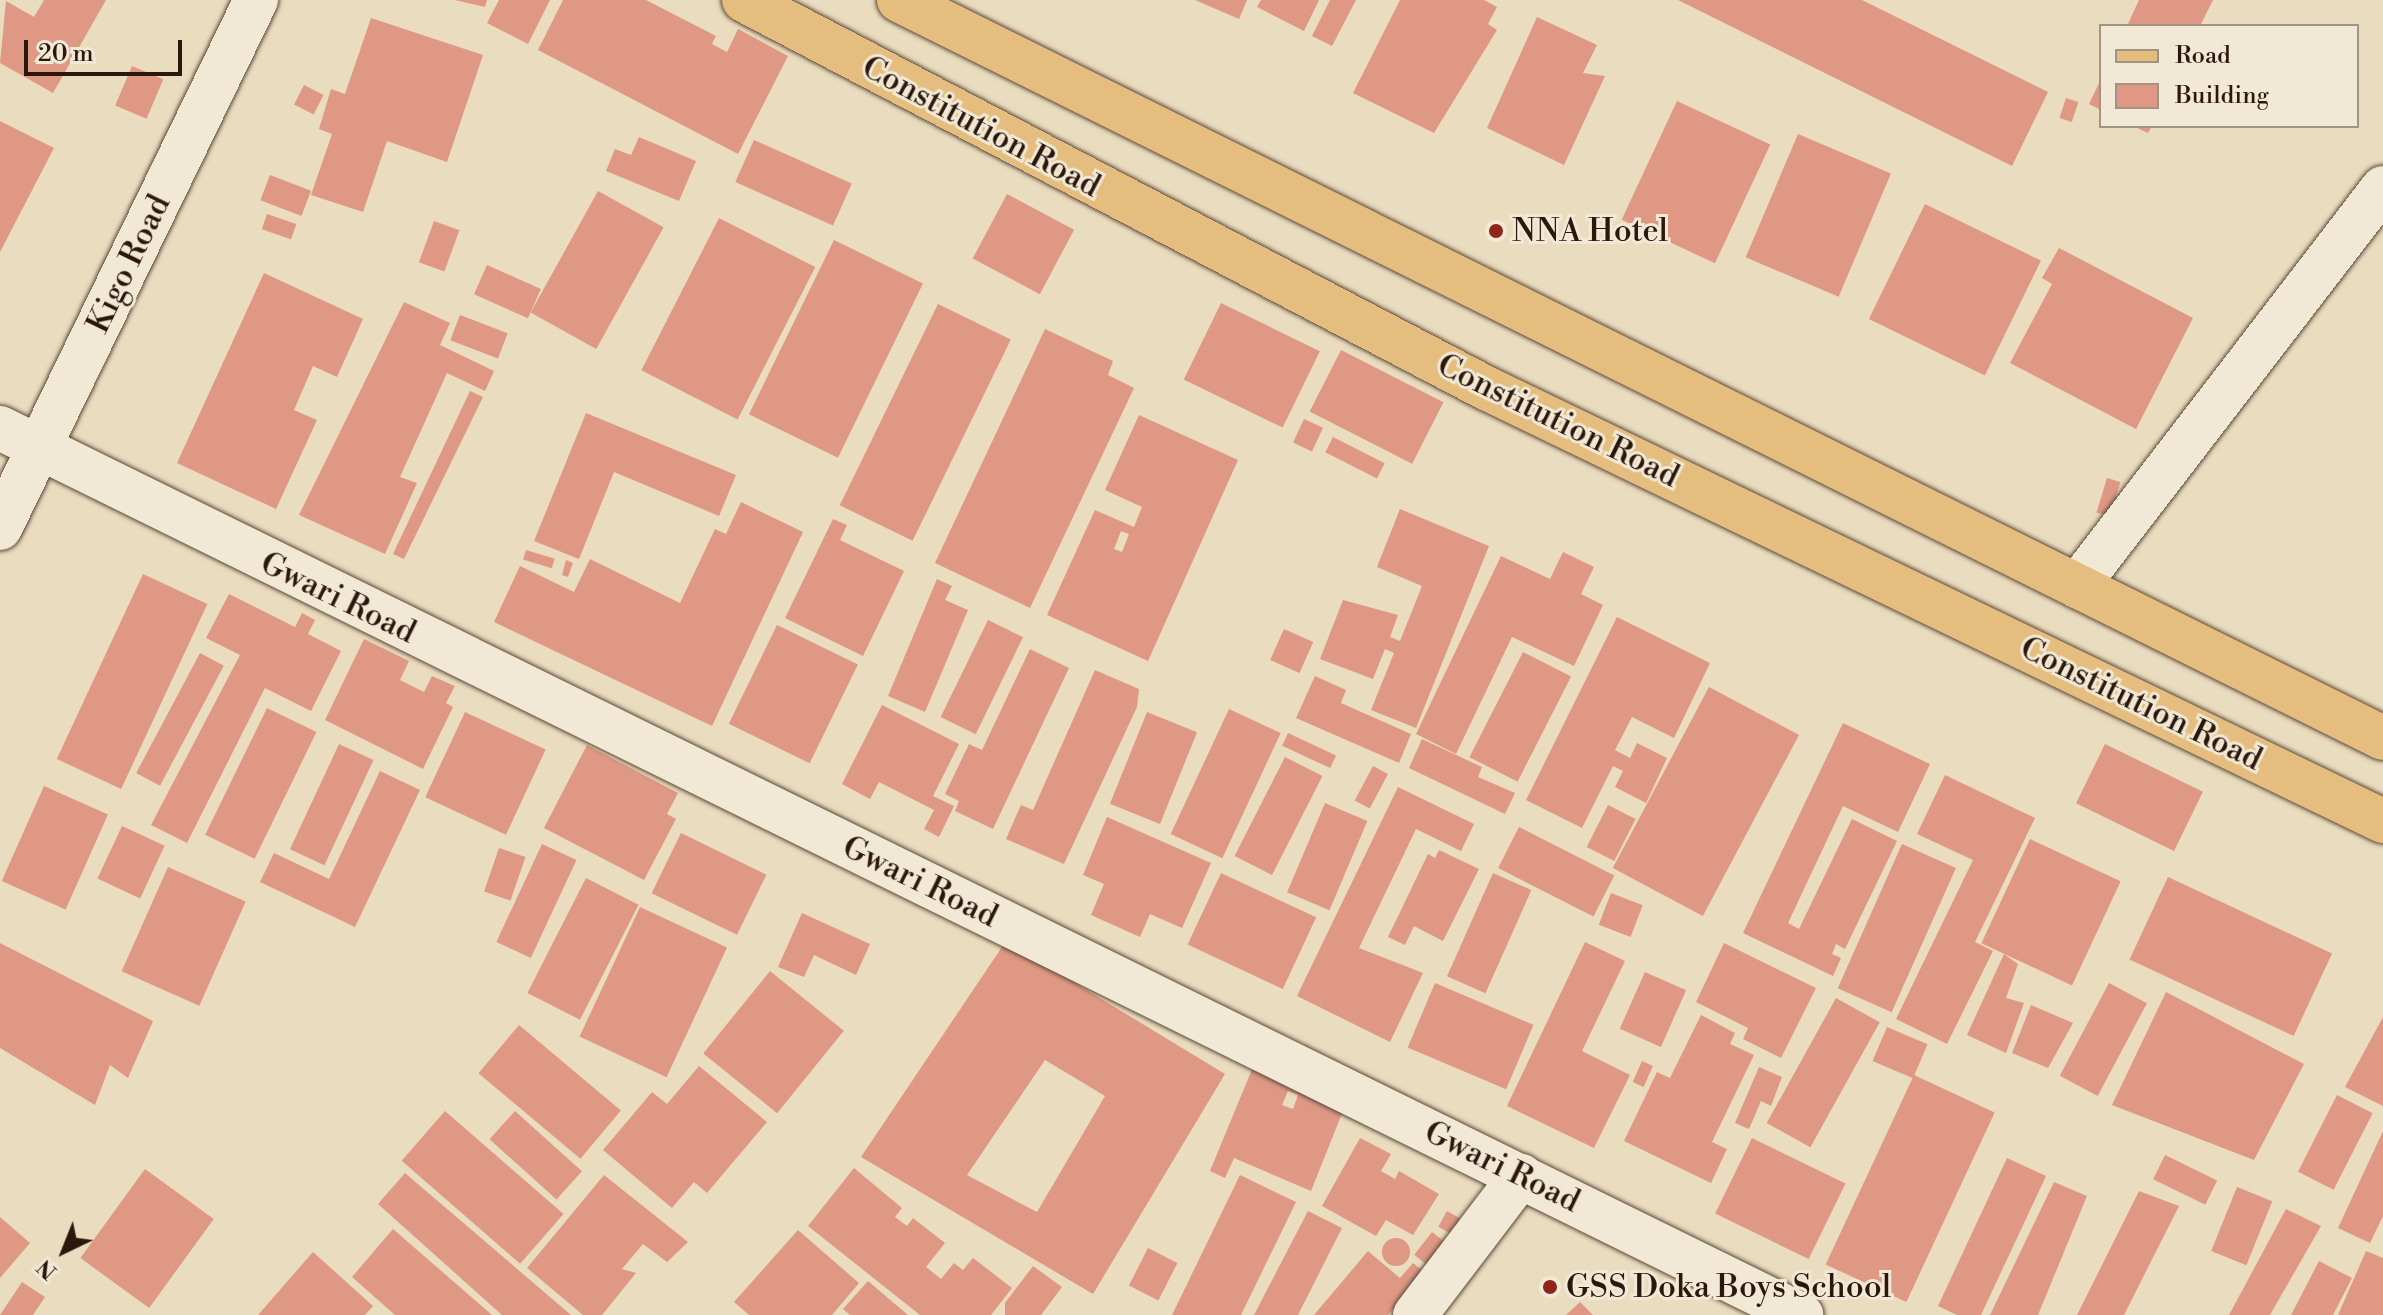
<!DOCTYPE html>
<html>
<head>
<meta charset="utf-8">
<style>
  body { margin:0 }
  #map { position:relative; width:2383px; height:1315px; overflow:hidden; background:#eadcbe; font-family:"Libre Bodoni",serif }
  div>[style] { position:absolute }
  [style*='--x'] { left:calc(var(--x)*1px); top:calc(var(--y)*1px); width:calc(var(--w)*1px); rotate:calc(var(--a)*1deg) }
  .building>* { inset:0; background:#df9884; transform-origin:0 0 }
  .round { border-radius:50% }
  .roads { filter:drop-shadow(0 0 2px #5b4838) drop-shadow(0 0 2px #5b4838) }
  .minor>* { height:44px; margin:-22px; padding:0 22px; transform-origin:22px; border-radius:22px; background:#f1e8d5 }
  .major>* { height:44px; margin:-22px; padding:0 22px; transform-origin:22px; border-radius:22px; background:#e5be7f }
  .dots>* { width:22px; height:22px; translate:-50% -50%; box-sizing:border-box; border:4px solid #f1e8d5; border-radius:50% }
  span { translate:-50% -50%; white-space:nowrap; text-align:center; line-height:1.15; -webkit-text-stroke:6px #f1e8d5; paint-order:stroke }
  .street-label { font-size:32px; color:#2b170b }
  .poi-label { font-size:32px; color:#2b170b }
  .left { translate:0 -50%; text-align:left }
  .legend { position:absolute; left:2099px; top:24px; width:260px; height:104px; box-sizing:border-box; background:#f1e8d5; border:2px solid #a29484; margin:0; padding:10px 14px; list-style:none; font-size:24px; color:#2b170b }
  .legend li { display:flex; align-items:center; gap:16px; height:40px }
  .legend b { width:40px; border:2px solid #a29484 }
  .north { position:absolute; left:24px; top:1211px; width:80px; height:80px; -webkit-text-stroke:6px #f1e8d5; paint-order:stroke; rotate:223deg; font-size:22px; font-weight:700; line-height:32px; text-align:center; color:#2b170b }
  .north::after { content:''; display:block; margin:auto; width:28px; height:36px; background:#2b170b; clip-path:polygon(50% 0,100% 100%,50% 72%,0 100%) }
  .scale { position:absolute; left:24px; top:40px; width:158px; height:36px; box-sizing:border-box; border:4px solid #2b170b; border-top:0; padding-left:10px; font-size:24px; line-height:28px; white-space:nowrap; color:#2b170b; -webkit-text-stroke:6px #f1e8d5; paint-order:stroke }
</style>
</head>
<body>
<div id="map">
  <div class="building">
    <i style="clip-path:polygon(44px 0,106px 0,53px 93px,0 63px,6px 1px,34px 17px)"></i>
    <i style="clip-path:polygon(455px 0,487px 0,485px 7px)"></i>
    <i style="clip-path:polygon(499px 0,550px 0,528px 44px,487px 23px)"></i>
    <i style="clip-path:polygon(563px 0,646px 0,716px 36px,712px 44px,727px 52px,738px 29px,788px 56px,738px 154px,538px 50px)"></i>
    <i style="clip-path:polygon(1195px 0,1247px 0,1239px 19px)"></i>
    <i style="clip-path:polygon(1261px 0,1319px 0,1304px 31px,1257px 7px)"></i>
    <i style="clip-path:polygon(1330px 0,1356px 0,1332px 46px,1312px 36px)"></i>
    <i style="clip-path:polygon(1400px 0,1484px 0,1497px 7px,1488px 24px,1497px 30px,1434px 133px,1353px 93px)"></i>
    <i style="clip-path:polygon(1678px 0,1862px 0,2048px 92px,2012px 166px)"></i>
    <i style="clip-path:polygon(2139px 0,2213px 0,2200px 26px,2127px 26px)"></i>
    <i style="clip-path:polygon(1537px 17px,1597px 45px,1583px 73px,1605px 76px,1564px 165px,1487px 128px)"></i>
    <i style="clip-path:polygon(371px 18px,483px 55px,447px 162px,387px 141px,363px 212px,311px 195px,332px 134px,319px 129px,331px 89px,345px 94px)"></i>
    <i style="left:132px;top:66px;width:34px;height:43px;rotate:23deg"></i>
    <i style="clip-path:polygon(2101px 79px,2101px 110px,2089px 104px)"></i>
    <i style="left:304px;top:85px;width:22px;height:22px;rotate:27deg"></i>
    <i style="left:2066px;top:98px;width:13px;height:21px;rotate:18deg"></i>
    <i style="left:1677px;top:101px;width:103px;height:131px;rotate:25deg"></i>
    <i style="clip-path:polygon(0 121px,54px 148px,0 252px)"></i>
    <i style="clip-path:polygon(2133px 126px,2152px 126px,2148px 133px)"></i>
    <i style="left:1798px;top:134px;width:101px;height:134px;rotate:23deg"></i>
    <i style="clip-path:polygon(639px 137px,696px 161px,679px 201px,606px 171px,615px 149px,631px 155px)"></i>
    <i style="left:754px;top:140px;width:107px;height:46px;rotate:24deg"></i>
    <i style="left:270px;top:175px;width:44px;height:27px;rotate:21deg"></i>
    <i style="left:598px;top:191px;width:75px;height:139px;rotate:29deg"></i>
    <i style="left:1007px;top:194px;width:76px;height:73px;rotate:28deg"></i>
    <i style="left:1925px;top:204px;width:129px;height:128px;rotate:26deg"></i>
    <i style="left:267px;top:214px;width:31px;height:16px;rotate:19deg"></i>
    <i style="left:719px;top:218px;width:108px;height:171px;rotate:27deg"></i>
    <i style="left:434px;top:221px;width:27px;height:44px;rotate:20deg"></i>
    <i style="left:834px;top:240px;width:99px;height:194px;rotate:26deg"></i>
    <i style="clip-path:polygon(2059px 248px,2193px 318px,2136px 429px,2010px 363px,2052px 284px,2042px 278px)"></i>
    <i style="left:487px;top:265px;width:59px;height:32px;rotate:24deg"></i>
    <i style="clip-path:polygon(264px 273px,363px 319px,337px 377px,313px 366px,294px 410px,317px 420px,276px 509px,177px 463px)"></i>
    <i style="clip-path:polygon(404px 302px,450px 323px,440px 345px,494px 371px,485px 391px,447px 373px,400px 477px,417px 483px,385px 554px,299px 515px)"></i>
    <i style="left:1221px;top:303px;width:110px;height:85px;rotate:26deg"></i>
    <i style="left:938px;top:304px;width:81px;height:224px;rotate:26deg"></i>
    <i style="left:460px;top:315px;width:51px;height:27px;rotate:21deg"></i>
    <i style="clip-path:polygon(1045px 329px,1113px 361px,1108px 375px,1134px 388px,1030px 608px,935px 563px)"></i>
    <i style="left:1341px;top:350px;width:115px;height:69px;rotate:27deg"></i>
    <i style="clip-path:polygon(470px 391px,483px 397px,404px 559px,393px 554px)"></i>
    <i style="clip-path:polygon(586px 413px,736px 475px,719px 516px,614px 472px,579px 559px,534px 541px)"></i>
    <i style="clip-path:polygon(evenodd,1139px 415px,1238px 460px,1148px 661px,1047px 615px,1095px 510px,1134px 527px,1142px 507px,1105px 490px,1139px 415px,1121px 531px,1129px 534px,1122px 552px,1114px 549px,1121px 531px)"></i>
    <i style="left:1304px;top:419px;width:21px;height:26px;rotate:25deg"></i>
    <i style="left:1333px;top:437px;width:58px;height:17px;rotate:27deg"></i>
    <i style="left:2107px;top:478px;width:14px;height:36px;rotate:17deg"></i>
    <i style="clip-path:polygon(741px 502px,803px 532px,712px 726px,494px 622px,520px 566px,574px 592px,590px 559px,680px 603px,715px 529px,726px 534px)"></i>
    <i style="clip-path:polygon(1400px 509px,1489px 546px,1416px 728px,1371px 710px,1394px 653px,1385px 649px,1373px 679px,1320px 659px,1343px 600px,1398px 615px,1390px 637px,1400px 641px,1422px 586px,1377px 567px)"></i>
    <i style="clip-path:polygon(833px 519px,847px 525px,840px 540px,904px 571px,863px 656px,785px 618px)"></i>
    <i style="left:526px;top:550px;width:30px;height:10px;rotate:17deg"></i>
    <i style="clip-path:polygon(1563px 552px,1594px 567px,1581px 594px,1603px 605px,1574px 666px,1512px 637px,1456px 754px,1416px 734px,1501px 556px,1550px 579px)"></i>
    <i style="clip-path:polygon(566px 560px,573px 563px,568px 577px,562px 575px)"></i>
    <i style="left:143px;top:574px;width:71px;height:204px;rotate:25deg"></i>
    <i style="clip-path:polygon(937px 579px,952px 586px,945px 600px,968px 610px,925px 712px,888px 696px)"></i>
    <i style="clip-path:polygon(229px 594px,295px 627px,302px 613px,315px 620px,308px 634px,341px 651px,311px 711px,265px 688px,187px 843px,151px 825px,240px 655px,206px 638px)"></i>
    <i style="clip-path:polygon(1617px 617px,1710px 663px,1674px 738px,1632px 717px,1615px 750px,1630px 758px,1637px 743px,1667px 758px,1646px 803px,1615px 787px,1623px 771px,1613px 766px,1582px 828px,1526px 800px)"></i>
    <i style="left:988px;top:620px;width:39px;height:108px;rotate:26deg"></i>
    <i style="left:777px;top:625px;width:90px;height:110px;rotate:26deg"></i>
    <i style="left:1284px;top:629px;width:32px;height:34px;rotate:24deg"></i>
    <i style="clip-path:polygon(364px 639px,409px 661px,400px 680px,424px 692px,432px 676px,455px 686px,446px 703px,453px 707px,423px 769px,325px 720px)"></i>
    <i style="clip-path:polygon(1030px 649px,1069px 668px,993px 829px,955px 811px,959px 801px,945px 794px,969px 744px,982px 750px)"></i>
    <i style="left:1523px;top:652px;width:54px;height:118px;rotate:27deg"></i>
    <i style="left:200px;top:653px;width:27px;height:136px;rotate:28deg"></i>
    <i style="clip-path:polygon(1095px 670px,1139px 689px,1137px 707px,1064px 864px,1006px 839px,1021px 805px,1033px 810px)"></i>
    <i style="clip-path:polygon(1315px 676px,1346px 690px,1341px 703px,1411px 734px,1399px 763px,1296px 718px)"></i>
    <i style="left:1709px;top:687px;width:102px;height:205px;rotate:28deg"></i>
    <i style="clip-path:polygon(882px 705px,959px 744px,933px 796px,954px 806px,939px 837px,924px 829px,934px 810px,879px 782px,870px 799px,842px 784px)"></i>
    <i style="left:267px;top:708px;width:55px;height:141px;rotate:26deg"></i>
    <i style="left:1229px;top:709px;width:57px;height:138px;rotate:25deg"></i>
    <i style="left:465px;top:712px;width:89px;height:94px;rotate:25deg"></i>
    <i style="left:1147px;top:712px;width:54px;height:99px;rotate:22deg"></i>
    <i style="clip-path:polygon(1843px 723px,1930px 764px,1898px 832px,1843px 806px,1788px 923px,1799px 929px,1852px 819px,1897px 841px,1845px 949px,1836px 944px,1832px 954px,1841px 958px,1833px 976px,1743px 933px)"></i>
    <i style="left:1288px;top:733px;width:53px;height:14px;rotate:25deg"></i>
    <i style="clip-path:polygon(1422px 739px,1482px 767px,1478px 777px,1515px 793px,1505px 814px,1409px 768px)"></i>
    <i style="left:339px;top:744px;width:38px;height:116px;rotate:25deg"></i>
    <i style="left:2105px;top:744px;width:109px;height:66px;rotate:26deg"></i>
    <i style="clip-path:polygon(587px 745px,678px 793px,667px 814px,676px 819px,644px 880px,544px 828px)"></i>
    <i style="left:1285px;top:757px;width:42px;height:111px;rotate:27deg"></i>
    <i style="left:1373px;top:766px;width:17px;height:39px;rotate:28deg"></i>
    <i style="clip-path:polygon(380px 771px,420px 790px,355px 927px,260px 882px,274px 853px,329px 879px)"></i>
    <i style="clip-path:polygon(1945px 775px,2035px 818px,1975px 942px,1993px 951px,1947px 1044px,1896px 1019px,1973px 860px,1917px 834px)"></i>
    <i style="left:44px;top:786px;width:70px;height:104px;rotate:24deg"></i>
    <i style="clip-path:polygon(1398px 787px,1474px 824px,1461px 851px,1416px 829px,1359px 948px,1423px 973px,1390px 1042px,1297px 996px)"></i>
    <i style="left:1325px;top:803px;width:46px;height:97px;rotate:23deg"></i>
    <i style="left:1608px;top:805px;width:31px;height:47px;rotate:27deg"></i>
    <i style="clip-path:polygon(1107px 817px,1211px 863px,1182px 928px,1150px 914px,1140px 937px,1091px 915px,1104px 884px,1083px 875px)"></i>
    <i style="left:122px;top:826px;width:47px;height:58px;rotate:25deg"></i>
    <i style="left:1519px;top:827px;width:107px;height:46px;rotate:27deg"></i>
    <i style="left:681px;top:833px;width:95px;height:67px;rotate:26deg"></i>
    <i style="left:2030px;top:839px;width:100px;height:115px;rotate:25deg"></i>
    <i style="left:542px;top:844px;width:38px;height:108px;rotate:25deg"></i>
    <i style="left:1902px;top:844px;width:59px;height:158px;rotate:24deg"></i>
    <i style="left:499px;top:848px;width:28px;height:46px;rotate:19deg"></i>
    <i style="clip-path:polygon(1439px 850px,1479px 869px,1443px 941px,1414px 926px,1405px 945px,1388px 937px,1428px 854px,1435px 858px)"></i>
    <i style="left:168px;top:867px;width:85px;height:114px;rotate:24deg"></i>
    <i style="left:1221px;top:873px;width:105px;height:79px;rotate:25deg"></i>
    <i style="left:1493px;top:873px;width:42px;height:113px;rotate:24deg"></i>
    <i style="left:2168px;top:877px;width:181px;height:91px;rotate:25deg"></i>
    <i style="left:586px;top:878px;width:59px;height:129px;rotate:27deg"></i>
    <i style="left:1611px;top:893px;width:34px;height:34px;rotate:21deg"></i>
    <i style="left:640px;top:907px;width:96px;height:143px;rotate:25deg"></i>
    <i style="clip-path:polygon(802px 913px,870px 944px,856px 975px,814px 955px,804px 977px,778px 967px)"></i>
    <i style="clip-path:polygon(evenodd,1006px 941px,1225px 1074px,1093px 1294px,861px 1157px,1006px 941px,1045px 1060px,1105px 1096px,1037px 1212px,967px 1175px,1045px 1060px)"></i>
    <i style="clip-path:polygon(1585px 942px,1625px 961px,1582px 1051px,1630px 1075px,1594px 1148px,1507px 1106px)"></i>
    <i style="clip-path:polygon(0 943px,153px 1021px,128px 1078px,110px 1065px,95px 1105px,0 1048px)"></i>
    <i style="clip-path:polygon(1724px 943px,1816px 988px,1781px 1058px,1743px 1039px,1748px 1028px,1696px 1002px)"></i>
    <i style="clip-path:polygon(2004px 954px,2018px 964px,2006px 998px,2024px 1003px,2006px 1053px,1967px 1035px)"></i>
    <i style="left:770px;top:971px;width:95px;height:106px;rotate:39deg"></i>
    <i style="left:1645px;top:972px;width:45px;height:62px;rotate:24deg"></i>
    <i style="left:1435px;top:983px;width:107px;height:70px;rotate:23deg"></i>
    <i style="left:2109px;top:983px;width:43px;height:105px;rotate:28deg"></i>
    <i style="clip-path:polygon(2166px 992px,2304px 1064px,2254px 1160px,2112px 1105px)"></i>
    <i style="left:1836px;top:998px;width:50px;height:143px;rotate:29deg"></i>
    <i style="clip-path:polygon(2031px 1005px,2073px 1023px,2048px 1068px,2012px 1053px)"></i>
    <i style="clip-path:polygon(1701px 1015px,1735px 1033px,1730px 1044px,1754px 1055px,1712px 1142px,1727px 1149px,1711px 1183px,1624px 1141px,1657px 1072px,1670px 1078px)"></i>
    <i style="clip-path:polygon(2383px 1017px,2383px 1106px,2345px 1087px)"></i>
    <i style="left:519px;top:1025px;width:133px;height:63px;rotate:40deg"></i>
    <i style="left:1887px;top:1027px;width:44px;height:37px;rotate:23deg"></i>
    <i style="left:1642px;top:1061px;width:12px;height:23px;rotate:24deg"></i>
    <i style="clip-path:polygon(699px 1066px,767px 1122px,707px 1193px,694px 1182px,672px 1208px,603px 1150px,652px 1092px,667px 1104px)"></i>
    <i style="clip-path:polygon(evenodd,1253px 1067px,1345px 1106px,1311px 1191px,1234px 1158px,1225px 1178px,1210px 1171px,1253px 1067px,1288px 1091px,1298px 1095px,1293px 1109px,1282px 1105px,1288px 1091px)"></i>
    <i style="clip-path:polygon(1759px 1067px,1782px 1077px,1771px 1106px,1761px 1101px,1749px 1129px,1735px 1123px)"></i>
    <i style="left:1914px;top:1075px;width:89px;height:209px;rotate:25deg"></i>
    <i style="left:2337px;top:1095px;width:40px;height:86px;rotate:27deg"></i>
    <i style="left:445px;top:1111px;width:157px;height:66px;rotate:41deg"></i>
    <i style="left:515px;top:1111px;width:90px;height:38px;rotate:42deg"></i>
    <i style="clip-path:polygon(2383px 1131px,2383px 1216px,2370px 1243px,2338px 1228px)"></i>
    <i style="clip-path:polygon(1360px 1138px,1391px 1154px,1381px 1171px,1395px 1179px,1399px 1171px,1439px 1194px,1413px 1235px,1386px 1220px,1376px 1236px,1322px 1206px)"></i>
    <i style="left:1752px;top:1138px;width:104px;height:84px;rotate:26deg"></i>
    <i style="left:2165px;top:1155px;width:58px;height:27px;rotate:26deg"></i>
    <i style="clip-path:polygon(2007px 1158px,2046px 1176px,1981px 1315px,1957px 1315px,1938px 1306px)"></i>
    <i style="clip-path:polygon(854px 1168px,902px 1208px,895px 1217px,907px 1226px,913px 1218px,945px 1243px,926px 1267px,941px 1279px,954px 1263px,963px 1270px,973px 1258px,1012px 1288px,991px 1315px,920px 1315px,808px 1226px)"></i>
    <i style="left:145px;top:1169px;width:85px;height:110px;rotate:36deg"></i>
    <i style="clip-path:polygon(405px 1173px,571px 1315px,502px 1315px,378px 1204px)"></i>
    <i style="clip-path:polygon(604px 1175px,688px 1242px,667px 1262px,643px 1244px,622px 1269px,636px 1273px,602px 1315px,583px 1315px,527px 1268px)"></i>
    <i style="clip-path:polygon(1240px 1175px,1296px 1202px,1241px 1315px,1172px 1315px)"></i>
    <i style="clip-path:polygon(2054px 1182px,2087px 1196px,2038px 1315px,1990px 1315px)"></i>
    <i style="left:2237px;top:1187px;width:38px;height:69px;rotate:22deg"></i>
    <i style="clip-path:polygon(2139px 1191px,2179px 1206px,2124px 1315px,2077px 1315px)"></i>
    <i style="clip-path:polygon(2286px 1209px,2321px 1226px,2270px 1315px,2229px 1315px)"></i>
    <i style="clip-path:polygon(1308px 1211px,1342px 1228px,1298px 1315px,1254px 1315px)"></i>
    <i style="left:1447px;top:1211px;width:18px;height:18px;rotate:29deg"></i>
    <i style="clip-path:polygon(0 1217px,30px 1243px,0 1278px)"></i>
    <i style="clip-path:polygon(393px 1229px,492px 1315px,395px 1315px,352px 1277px)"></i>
    <i style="clip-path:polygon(798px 1230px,859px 1283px,832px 1315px,749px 1315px,734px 1302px)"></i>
    <i style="left:1432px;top:1232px;width:18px;height:29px;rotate:38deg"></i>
    <i class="round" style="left:1382px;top:1238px;width:28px;height:28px"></i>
    <i style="left:1148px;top:1248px;width:33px;height:42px;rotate:27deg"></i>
    <i style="clip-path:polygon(1368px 1251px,1400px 1278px,1413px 1263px,1424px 1272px,1388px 1315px,1314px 1315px)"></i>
    <i style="clip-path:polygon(2366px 1251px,2383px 1258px,2383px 1315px,2338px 1315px)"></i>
    <i style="clip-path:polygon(313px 1252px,373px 1306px,365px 1315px,258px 1315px)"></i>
    <i style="clip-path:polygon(2319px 1261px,2352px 1278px,2333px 1315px,2291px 1315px)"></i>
    <i style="clip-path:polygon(1033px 1266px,1062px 1287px,1041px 1315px,1005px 1315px,1005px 1303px)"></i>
    <i style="clip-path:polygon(868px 1281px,908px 1315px,850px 1315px,843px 1309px)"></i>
    <i style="clip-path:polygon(22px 1282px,45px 1297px,33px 1315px,0 1315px)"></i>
    <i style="clip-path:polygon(1580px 1302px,1593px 1315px,1566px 1315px)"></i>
  </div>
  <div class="roads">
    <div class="minor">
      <i style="--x:0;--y:428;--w:2008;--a:26.22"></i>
      <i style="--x:0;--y:528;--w:587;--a:-64.13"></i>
      <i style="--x:2077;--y:586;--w:502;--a:-52.45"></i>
      <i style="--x:1415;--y:1315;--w:175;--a:-52.7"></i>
    </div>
    <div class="major">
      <i style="--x:744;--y:0;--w:837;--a:27.61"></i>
      <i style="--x:1486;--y:388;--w:996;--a:25.77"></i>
      <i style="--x:899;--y:0;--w:1657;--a:26.44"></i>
    </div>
  </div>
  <div class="dots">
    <i style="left:1496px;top:231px;background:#8f2418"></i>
    <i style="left:1550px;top:1287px;background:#8f2418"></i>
  </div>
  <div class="street-label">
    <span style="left:981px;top:127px;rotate:28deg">Constitution Road</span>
    <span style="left:129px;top:264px;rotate:-64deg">Kigo Road</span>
    <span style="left:1558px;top:421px;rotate:26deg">Constitution Road</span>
    <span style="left:338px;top:598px;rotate:26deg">Gwari Road</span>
    <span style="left:2141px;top:704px;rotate:26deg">Constitution Road</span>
    <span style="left:920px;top:882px;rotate:26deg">Gwari Road</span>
    <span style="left:1502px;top:1167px;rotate:26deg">Gwari Road</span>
  </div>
  <div class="poi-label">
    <span class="left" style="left:1512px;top:231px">NNA Hotel</span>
    <span class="left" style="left:1566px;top:1287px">GSS Doka Boys School</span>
  </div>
  <ul class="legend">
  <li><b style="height:10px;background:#e5be7f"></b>Road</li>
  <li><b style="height:22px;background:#df9884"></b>Building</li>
  </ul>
  <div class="north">N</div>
  <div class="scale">20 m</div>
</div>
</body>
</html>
